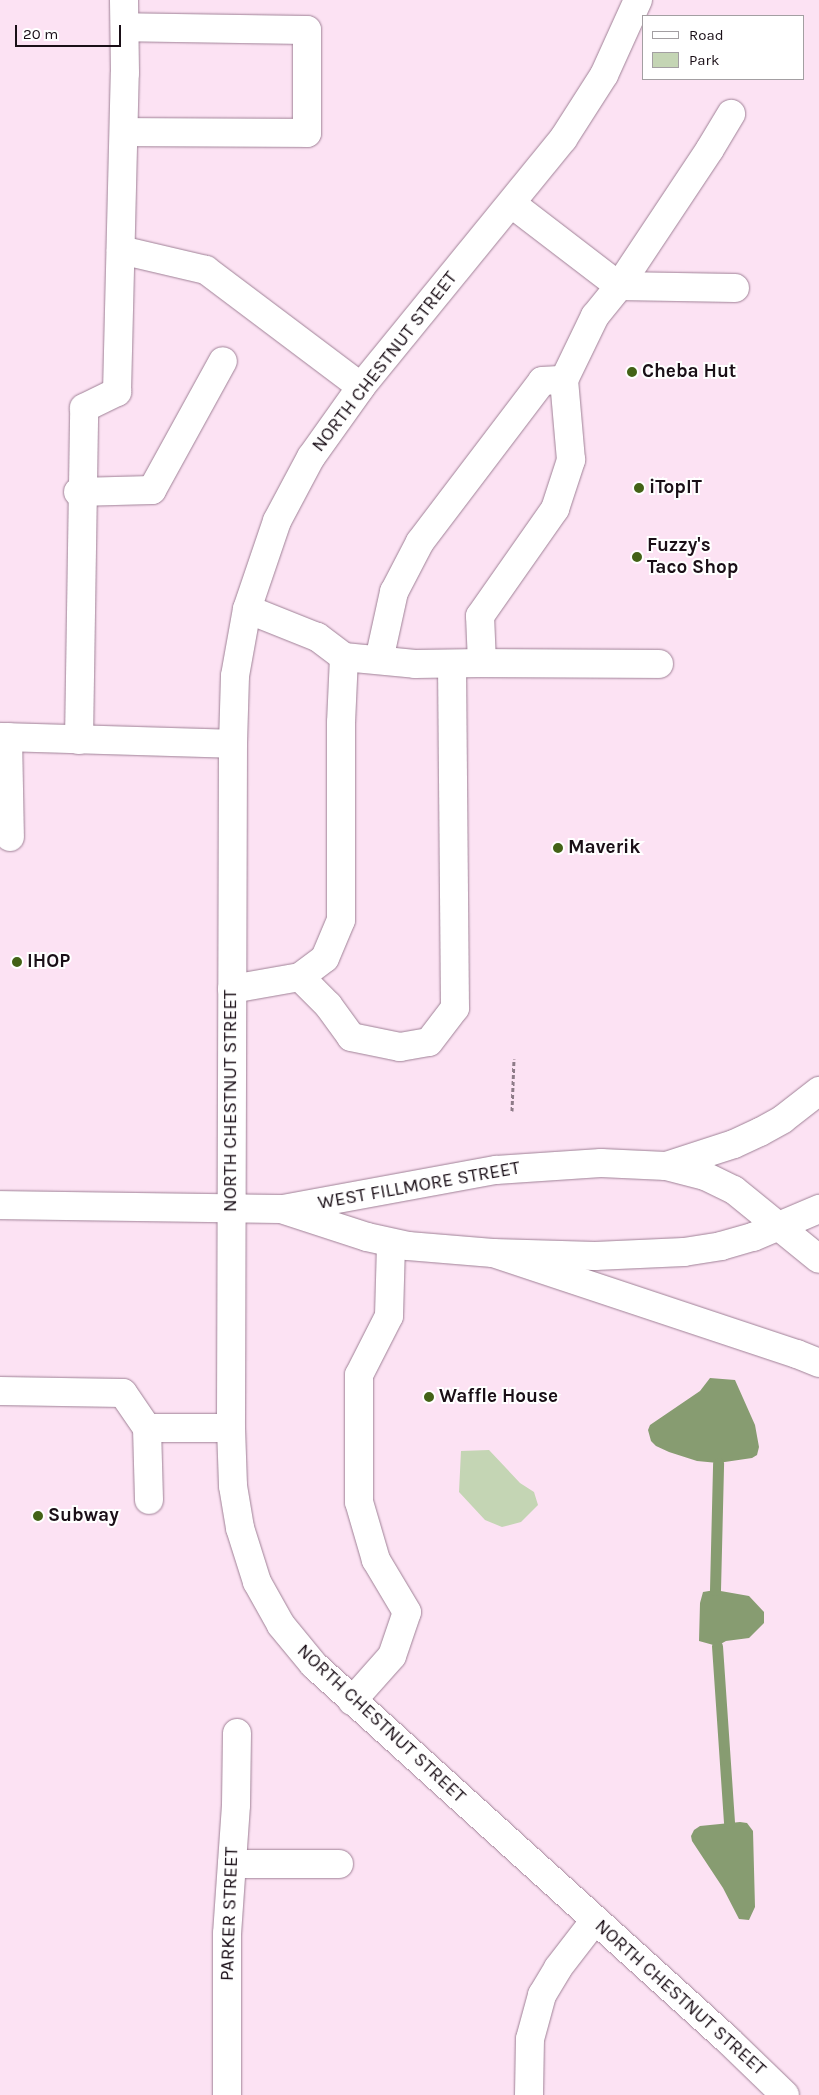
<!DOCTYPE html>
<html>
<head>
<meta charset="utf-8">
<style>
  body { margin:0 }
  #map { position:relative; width:819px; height:2095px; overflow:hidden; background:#fce2f3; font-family:Karla,sans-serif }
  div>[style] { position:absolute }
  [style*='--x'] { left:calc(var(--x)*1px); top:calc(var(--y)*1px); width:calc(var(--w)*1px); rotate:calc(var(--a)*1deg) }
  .green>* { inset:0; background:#c4d5b4 }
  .water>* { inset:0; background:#879c71 }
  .stream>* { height:11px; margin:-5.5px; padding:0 5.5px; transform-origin:5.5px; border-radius:5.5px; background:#879c71 }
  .path>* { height:3px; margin-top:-1.5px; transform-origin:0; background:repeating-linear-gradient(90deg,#8e7b88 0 4px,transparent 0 6.5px) }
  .roads { filter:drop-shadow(0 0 1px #9f8196) drop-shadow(0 0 1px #9f8196) }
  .minor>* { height:28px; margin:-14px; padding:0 14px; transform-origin:14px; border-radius:14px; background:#fff }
  .major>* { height:28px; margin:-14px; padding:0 14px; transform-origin:14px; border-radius:14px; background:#fff }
  .highway>* { height:28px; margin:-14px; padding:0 14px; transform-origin:14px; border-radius:14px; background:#fff }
  .dots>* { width:14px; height:14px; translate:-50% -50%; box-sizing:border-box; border:2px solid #fff; border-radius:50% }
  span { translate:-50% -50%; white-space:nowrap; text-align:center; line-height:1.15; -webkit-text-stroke:4px #fff; paint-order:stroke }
  .street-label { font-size:19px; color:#1a0f17 }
  .poi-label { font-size:19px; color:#1a0f17; font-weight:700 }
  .left { translate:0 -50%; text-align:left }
  .legend { position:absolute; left:642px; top:15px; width:162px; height:65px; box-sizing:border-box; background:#fff; border:1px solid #a39fa2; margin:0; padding:6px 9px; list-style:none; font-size:15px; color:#1a0f17 }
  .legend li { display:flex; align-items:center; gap:10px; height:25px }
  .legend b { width:25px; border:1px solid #a39fa2 }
  .scale { position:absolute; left:15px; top:25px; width:106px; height:22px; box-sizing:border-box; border:2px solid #1a0f17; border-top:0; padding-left:6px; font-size:15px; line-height:18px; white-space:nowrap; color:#1a0f17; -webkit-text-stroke:4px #fff; paint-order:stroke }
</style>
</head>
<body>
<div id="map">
  <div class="green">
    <i style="clip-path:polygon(489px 1450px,520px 1483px,534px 1492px,538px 1505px,521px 1522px,502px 1527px,485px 1520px,459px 1492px,461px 1451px)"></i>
  </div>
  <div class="water">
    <i style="clip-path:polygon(710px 1378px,735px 1380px,755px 1425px,759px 1447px,757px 1455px,752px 1458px,718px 1463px,697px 1461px,669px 1452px,656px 1446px,651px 1441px,648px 1430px,650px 1425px,700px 1391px)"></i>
    <i style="clip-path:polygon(715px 1590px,749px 1596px,764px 1612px,764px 1623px,749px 1638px,726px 1641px,717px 1646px,699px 1641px,700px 1603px,703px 1592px)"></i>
    <i style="clip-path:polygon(740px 1822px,747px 1823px,753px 1831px,755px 1907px,749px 1920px,739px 1919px,723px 1888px,692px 1841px,691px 1836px,694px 1830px,700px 1826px)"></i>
  </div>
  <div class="stream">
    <i style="--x:715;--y:1590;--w:127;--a:-88.6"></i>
    <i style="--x:717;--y:1646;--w:177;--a:86.1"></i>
  </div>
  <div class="path">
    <i style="--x:512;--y:1111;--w:52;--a:-87.8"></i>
  </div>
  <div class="roads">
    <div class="minor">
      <i style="--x:124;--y:132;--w:183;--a:0.3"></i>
      <i style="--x:307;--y:133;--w:103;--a:-90"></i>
      <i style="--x:307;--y:30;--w:182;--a:-179.1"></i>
      <i style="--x:121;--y:250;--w:87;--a:13.2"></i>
      <i style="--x:206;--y:270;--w:194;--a:37"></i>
      <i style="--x:619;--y:286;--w:164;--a:-56.4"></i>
      <i style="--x:710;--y:149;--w:41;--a:-59"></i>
      <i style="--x:619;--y:286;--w:116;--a:1"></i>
      <i style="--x:78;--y:492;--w:74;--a:-1.5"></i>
      <i style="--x:152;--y:490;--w:147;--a:-61.2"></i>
      <i style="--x:344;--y:657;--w:71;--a:5.6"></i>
      <i style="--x:415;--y:664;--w:67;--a:-0.9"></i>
      <i style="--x:482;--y:663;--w:47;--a:-92.4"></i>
      <i style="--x:480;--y:616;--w:131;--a:-55"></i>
      <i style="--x:555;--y:509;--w:52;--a:-71.9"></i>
      <i style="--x:571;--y:460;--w:80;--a:-95"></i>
      <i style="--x:564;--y:380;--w:71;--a:-64.2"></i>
      <i style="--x:595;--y:316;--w:38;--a:-51"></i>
      <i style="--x:619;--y:286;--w:135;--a:-142.5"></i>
      <i style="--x:379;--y:660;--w:70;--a:-77.6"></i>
      <i style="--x:394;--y:592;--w:56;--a:-62.5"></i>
      <i style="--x:420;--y:542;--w:202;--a:-52.8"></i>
      <i style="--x:542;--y:381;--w:22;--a:-3"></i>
      <i style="--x:482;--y:663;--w:177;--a:0.3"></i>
      <i style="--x:0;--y:737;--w:233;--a:1.7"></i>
      <i style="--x:8;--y:737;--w:100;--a:88.9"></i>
      <i style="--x:79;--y:740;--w:332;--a:-89.1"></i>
      <i style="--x:84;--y:408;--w:37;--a:-26"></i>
      <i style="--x:117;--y:392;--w:319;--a:-88.6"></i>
      <i style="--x:125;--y:73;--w:73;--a:-90.8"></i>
      <i style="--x:300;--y:977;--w:40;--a:45"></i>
      <i style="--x:328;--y:1005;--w:39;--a:54"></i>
      <i style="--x:351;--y:1037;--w:50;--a:11.5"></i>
      <i style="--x:400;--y:1047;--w:29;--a:-10"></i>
      <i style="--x:429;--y:1042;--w:43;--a:-52.6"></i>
      <i style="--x:455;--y:1008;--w:344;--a:-90.5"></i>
      <i style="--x:232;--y:989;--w:69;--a:-10"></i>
      <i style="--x:300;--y:977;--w:31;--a:-37"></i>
      <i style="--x:325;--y:958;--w:41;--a:-67.2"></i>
      <i style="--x:341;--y:920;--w:197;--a:-90"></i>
      <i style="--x:341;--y:723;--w:66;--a:-87.4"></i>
      <i style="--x:344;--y:657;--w:34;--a:-143"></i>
      <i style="--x:317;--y:637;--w:75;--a:-158.2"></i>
      <i style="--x:0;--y:1391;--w:123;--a:0.9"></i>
      <i style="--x:123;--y:1393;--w:42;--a:55.6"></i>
      <i style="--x:147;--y:1428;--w:84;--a:0"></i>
      <i style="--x:147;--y:1428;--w:72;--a:88.4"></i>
      <i style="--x:352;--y:1701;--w:60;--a:-48.4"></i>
      <i style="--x:392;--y:1656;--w:46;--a:-71.2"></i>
      <i style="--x:407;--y:1612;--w:61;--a:-120.8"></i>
      <i style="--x:376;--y:1560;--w:60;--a:-106.3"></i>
      <i style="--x:359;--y:1502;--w:127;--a:-90"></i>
      <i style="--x:359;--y:1375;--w:66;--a:-63"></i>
      <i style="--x:389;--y:1316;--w:73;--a:-88.4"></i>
      <i style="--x:232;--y:1864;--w:107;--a:0"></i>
      <i style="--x:227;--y:2095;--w:161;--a:-90"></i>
      <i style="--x:227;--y:1934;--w:129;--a:-86"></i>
      <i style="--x:236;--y:1805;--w:72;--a:-89.2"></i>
      <i style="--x:529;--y:2095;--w:56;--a:-89"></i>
      <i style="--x:530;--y:2039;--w:46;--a:-74.7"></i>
      <i style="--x:542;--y:1995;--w:31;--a:-59"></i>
      <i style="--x:558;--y:1968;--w:61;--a:-52.4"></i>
    </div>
    <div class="major">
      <i style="--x:638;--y:0;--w:82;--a:114.4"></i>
      <i style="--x:604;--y:75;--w:76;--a:122.6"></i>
      <i style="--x:563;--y:139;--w:320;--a:129.2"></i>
      <i style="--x:361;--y:387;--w:86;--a:125.5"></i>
      <i style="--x:311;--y:457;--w:72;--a:118"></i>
      <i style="--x:277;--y:521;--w:93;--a:108.8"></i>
      <i style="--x:247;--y:609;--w:68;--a:100.2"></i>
      <i style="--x:235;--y:676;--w:68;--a:91.7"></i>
      <i style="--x:233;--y:744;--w:684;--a:90.17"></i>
      <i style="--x:231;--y:1428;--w:58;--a:88"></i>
      <i style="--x:233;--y:1486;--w:43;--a:80.5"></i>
      <i style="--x:240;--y:1528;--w:57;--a:72.5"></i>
      <i style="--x:257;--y:1582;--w:49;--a:60.8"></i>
      <i style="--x:281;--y:1625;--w:52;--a:50.5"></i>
      <i style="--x:314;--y:1665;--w:559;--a:42.17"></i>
      <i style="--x:728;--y:2040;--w:79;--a:44"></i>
      <i style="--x:0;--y:1205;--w:283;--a:0.8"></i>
      <i style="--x:283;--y:1209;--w:217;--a:-10.4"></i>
      <i style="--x:496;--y:1170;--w:105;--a:-3.8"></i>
      <i style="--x:601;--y:1163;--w:65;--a:2.6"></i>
      <i style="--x:666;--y:1166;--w:40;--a:14.4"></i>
      <i style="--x:705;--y:1176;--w:32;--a:26"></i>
      <i style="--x:734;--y:1190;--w:109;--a:39.1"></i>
      <i style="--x:284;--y:1210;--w:87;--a:18"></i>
      <i style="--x:367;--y:1237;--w:42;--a:12.4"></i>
      <i style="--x:408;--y:1246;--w:85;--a:4.7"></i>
      <i style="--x:493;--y:1253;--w:102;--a:1.7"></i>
      <i style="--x:595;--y:1256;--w:89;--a:-2.6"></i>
      <i style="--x:684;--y:1252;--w:37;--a:-9"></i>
      <i style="--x:721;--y:1246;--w:33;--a:-16"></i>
      <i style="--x:753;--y:1237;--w:72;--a:-23"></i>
    </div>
    <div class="highway">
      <i style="--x:666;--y:1166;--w:71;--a:-17.9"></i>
      <i style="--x:734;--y:1144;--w:29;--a:-25"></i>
      <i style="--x:760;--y:1132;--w:26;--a:-29"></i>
      <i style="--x:783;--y:1119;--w:46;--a:-37.9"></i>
      <i style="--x:493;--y:1253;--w:320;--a:18.4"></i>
      <i style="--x:797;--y:1354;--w:24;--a:22"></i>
    </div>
  </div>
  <div class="dots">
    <i style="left:632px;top:372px;background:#436216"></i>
    <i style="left:639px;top:488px;background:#436216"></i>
    <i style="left:637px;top:557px;background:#436216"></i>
    <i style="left:558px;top:848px;background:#436216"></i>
    <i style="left:17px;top:962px;background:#436216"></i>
    <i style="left:429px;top:1397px;background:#436216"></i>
    <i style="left:38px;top:1516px;background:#436216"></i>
  </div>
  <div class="street-label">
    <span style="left:385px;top:362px;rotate:-52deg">NORTH CHESTNUT STREET</span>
    <span style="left:231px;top:1101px;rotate:-90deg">NORTH CHESTNUT STREET</span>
    <span style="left:419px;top:1186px;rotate:-10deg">WEST FILLMORE STREET</span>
    <span style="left:381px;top:1724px;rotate:43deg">NORTH CHESTNUT STREET</span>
    <span style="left:230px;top:1914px;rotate:-88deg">PARKER STREET</span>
    <span style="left:680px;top:1998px;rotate:42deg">NORTH CHESTNUT STREET</span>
  </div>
  <div class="poi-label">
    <span class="left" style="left:642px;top:372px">Cheba Hut</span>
    <span class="left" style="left:649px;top:488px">iTopIT</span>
    <span class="left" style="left:647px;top:557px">Fuzzy's<br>Taco Shop</span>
    <span class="left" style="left:568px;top:848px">Maverik</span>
    <span class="left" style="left:27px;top:962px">IHOP</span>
    <span class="left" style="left:439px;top:1397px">Waffle House</span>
    <span class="left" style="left:48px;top:1516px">Subway</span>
  </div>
  <ul class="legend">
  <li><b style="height:6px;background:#fff"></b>Road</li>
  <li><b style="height:14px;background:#c4d5b4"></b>Park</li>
  </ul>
  <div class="scale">20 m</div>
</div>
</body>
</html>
